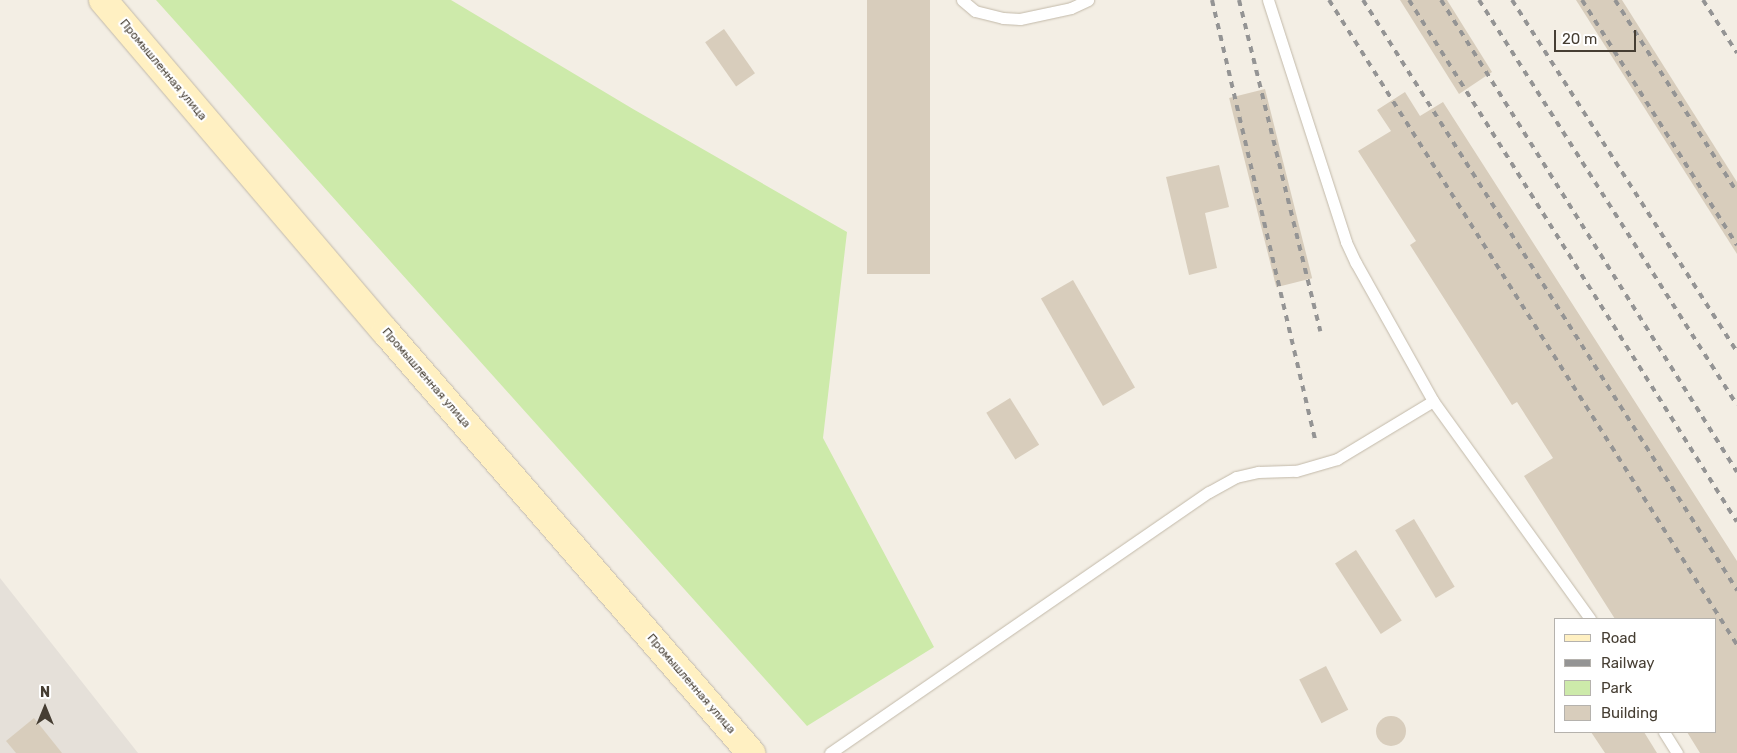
<!DOCTYPE html>
<html>
<head>
<meta charset="utf-8">
<style>
  body { margin:0 }
  #map { position:relative; width:1737px; height:753px; overflow:hidden; background:#f3eee4; font-family:Rubik,sans-serif }
  div>[style] { position:absolute }
  [style*='--x'] { left:calc(var(--x)*1px); top:calc(var(--y)*1px); width:calc(var(--w)*1px); rotate:calc(var(--a)*1deg) }
  .industrial>* { inset:0; background:#e5e0d9 }
  .green>* { inset:0; background:#cdeaaa }
  .building>* { inset:0; background:#d8cdbc; transform-origin:0 0 }
  .round { border-radius:50% }
  .roads { filter:drop-shadow(0 0 1px #c2b9a9) drop-shadow(0 0 1px #c2b9a9) }
  .lane>* { height:11px; margin:-5.5px; padding:0 5.5px; transform-origin:5.5px; border-radius:5.5px; background:#fff }
  .secondary>* { height:28px; margin:-14px; padding:0 14px; transform-origin:14px; border-radius:14px; background:#fff0c2 }
  .rail>* { height:4px; margin-top:-2px; transform-origin:0; background:repeating-linear-gradient(90deg,#949494 0 6px,transparent 0 12px) }
  span { translate:-50% -50%; white-space:nowrap; text-align:center; line-height:1.15; -webkit-text-stroke:4.5px #fff; paint-order:stroke }
  .street-label { font-size:12px; color:#463e33 }
  .legend { position:absolute; left:1554px; top:618px; width:162px; height:115px; box-sizing:border-box; background:#fff; border:1px solid #b5b2ad; margin:0; padding:6px 9px; list-style:none; font-size:15px; color:#463e33 }
  .legend li { display:flex; align-items:center; gap:10px; height:25px }
  .legend b { width:25px; border:1px solid #b5b2ad }
  .north { position:absolute; left:20px; top:683px; width:50px; height:50px; -webkit-text-stroke:4px #fff; paint-order:stroke; rotate:0deg; font-size:14px; font-weight:700; line-height:20px; text-align:center; color:#463e33 }
  .north::after { content:''; display:block; margin:auto; width:18px; height:22px; background:#463e33; clip-path:polygon(50% 0,100% 100%,50% 72%,0 100%) }
  .scale { position:absolute; left:1554px; top:30px; width:82px; height:22px; box-sizing:border-box; border:2px solid #463e33; border-top:0; padding-left:6px; font-size:15px; line-height:18px; white-space:nowrap; color:#463e33; -webkit-text-stroke:4px #fff; paint-order:stroke }
</style>
</head>
<body>
<div id="map">
  <div class="industrial">
    <i style="clip-path:polygon(0 578px,138px 753px,0 753px)"></i>
  </div>
  <div class="green">
    <i style="clip-path:polygon(156px 0,451px 0,633px 109px,847px 232px,823px 438px,934px 647px,807px 726px)"></i>
  </div>
  <div class="building">
    <i style="left:867px;top:0;width:63px;height:274px"></i>
    <i style="clip-path:polygon(1400px 0,1447px 0,1492px 72px,1459px 94px)"></i>
    <i style="clip-path:polygon(1576px 0,1622px 0,1737px 182px,1737px 254px)"></i>
    <i style="left:724px;top:29px;width:54px;height:23px;rotate:55deg"></i>
    <i style="left:1265px;top:89px;width:195px;height:37px;rotate:76deg"></i>
    <i style="clip-path:polygon(1405px 92px,1420px 116px,1443px 102px,1737px 561px,1737px 753px,1700px 753px,1687px 732px,1716px 732px,1716px 619px,1615px 619px,1524px 476px,1553px 458px,1517px 402px,1512px 405px,1410px 245px,1416px 241px,1358px 151px,1391px 131px,1377px 110px)"></i>
    <i style="clip-path:polygon(1219px 165px,1229px 207px,1205px 213px,1217px 268px,1189px 275px,1166px 177px)"></i>
    <i style="left:1073px;top:280px;width:124px;height:37px;rotate:60deg"></i>
    <i style="left:1010px;top:398px;width:55px;height:28px;rotate:58deg"></i>
    <i style="left:1414px;top:519px;width:79px;height:22px;rotate:59deg"></i>
    <i style="left:1356px;top:550px;width:84px;height:25px;rotate:57deg"></i>
    <i style="left:1326px;top:666px;width:49px;height:30px;rotate:63deg"></i>
    <i class="round" style="left:1376px;top:716px;width:30px;height:30px"></i>
    <i style="clip-path:polygon(34px 718px,62px 753px,16px 753px,6px 741px)"></i>
    <i style="clip-path:polygon(1591px 732px,1644px 732px,1657px 753px,1605px 753px)"></i>
  </div>
  <div class="roads">
    <div class="lane">
      <i style="--x:962;--y:0;--w:17;--a:40"></i>
      <i style="--x:975;--y:11;--w:29;--a:14"></i>
      <i style="--x:1003;--y:18;--w:17;--a:3"></i>
      <i style="--x:1020;--y:19;--w:52;--a:-12.2"></i>
      <i style="--x:1071;--y:8;--w:19;--a:-25"></i>
      <i style="--x:1268;--y:0;--w:254;--a:72.1"></i>
      <i style="--x:1346;--y:242;--w:23;--a:65"></i>
      <i style="--x:1356;--y:263;--w:158;--a:60.8"></i>
      <i style="--x:1433;--y:401;--w:269;--a:54.2"></i>
      <i style="--x:1664;--y:732;--w:25;--a:58"></i>
      <i style="--x:830;--y:753;--w:460;--a:-34.6"></i>
      <i style="--x:1209;--y:492;--w:31;--a:-29"></i>
      <i style="--x:1236;--y:477;--w:23;--a:-13"></i>
      <i style="--x:1258;--y:472;--w:38;--a:-2"></i>
      <i style="--x:1296;--y:471;--w:43;--a:-16.3"></i>
      <i style="--x:1337;--y:459;--w:112;--a:-31.1"></i>
    </div>
    <div class="secondary">
      <i style="--x:103;--y:0;--w:435;--a:49.6"></i>
      <i style="--x:385;--y:331;--w:559;--a:49.06"></i>
    </div>
  </div>
  <div class="rail">
    <i style="--x:1212;--y:0;--w:455;--a:76.8"></i>
    <i style="--x:1239;--y:0;--w:341;--a:76.2"></i>
    <i style="--x:1329;--y:0;--w:763;--a:57.68"></i>
    <i style="--x:1363;--y:0;--w:699;--a:57.63"></i>
    <i style="--x:1409;--y:0;--w:616;--a:57.86"></i>
    <i style="--x:1441;--y:0;--w:557;--a:57.91"></i>
    <i style="--x:1479;--y:0;--w:480;--a:57.5"></i>
    <i style="--x:1512;--y:0;--w:418;--a:57.4"></i>
    <i style="--x:1582;--y:0;--w:290;--a:57.7"></i>
    <i style="--x:1615;--y:0;--w:227;--a:57.6"></i>
    <i style="--x:1703;--y:0;--w:63;--a:57.3"></i>
  </div>
  <div class="street-label">
    <span style="left:163px;top:70px;rotate:50deg">Промышленная улица</span>
    <span style="left:426px;top:378px;rotate:49deg">Промышленная улица</span>
    <span style="left:691px;top:684px;rotate:49deg">Промышленная улица</span>
  </div>
  <ul class="legend">
  <li><b style="height:6px;background:#fff0c2"></b>Road</li>
  <li><b style="height:6px;background:#949494"></b>Railway</li>
  <li><b style="height:14px;background:#cdeaaa"></b>Park</li>
  <li><b style="height:14px;background:#d8cdbc"></b>Building</li>
  </ul>
  <div class="north">N</div>
  <div class="scale">20 m</div>
</div>
</body>
</html>
